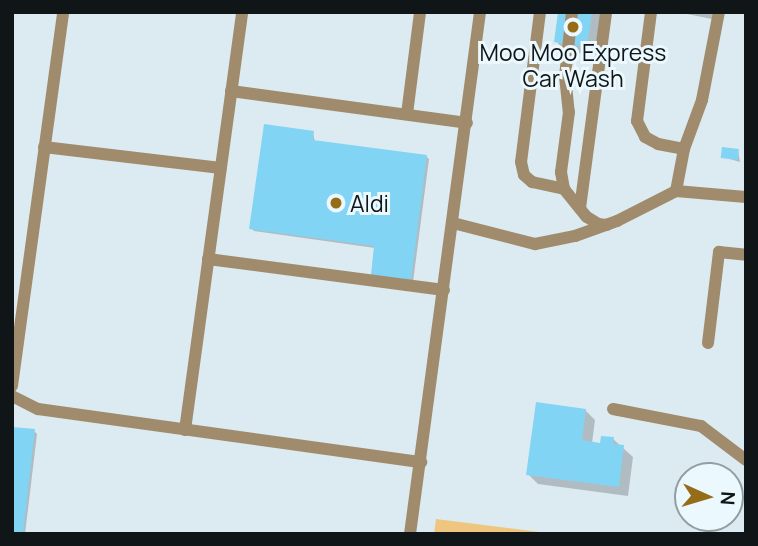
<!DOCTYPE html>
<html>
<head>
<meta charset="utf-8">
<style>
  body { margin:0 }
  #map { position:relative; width:758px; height:546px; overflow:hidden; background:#dcebf2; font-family:Manrope,sans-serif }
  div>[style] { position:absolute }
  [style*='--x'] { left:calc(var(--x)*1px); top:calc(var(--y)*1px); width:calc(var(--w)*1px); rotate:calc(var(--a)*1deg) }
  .green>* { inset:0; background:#efc680 }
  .shadow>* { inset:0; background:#0003 }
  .building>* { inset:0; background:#82d4f4; transform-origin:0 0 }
  .service>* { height:12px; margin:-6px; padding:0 6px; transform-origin:6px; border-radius:6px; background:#a08c6c }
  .dots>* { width:19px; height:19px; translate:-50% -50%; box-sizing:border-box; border:4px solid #ebf8fd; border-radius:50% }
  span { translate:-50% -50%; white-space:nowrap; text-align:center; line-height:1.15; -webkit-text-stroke:6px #ebf8fd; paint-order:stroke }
  .poi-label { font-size:23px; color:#101618 }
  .left { translate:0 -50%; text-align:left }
  .frame { position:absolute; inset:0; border:14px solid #101618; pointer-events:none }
  .north { position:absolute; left:674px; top:462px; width:70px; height:70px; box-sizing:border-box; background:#ebf8fd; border:2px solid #939ea1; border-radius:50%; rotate:94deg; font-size:19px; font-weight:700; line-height:28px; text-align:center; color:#101618 }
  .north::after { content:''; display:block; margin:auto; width:24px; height:32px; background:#956c17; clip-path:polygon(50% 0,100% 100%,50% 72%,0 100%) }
</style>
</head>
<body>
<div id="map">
  <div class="green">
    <i style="clip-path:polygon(436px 519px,555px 534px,434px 534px)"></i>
  </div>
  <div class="shadow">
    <i style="clip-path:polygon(560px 12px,603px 12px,597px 56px,565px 51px,556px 41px)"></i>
    <i style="clip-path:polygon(677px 12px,713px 12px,712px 19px)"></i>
    <i style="clip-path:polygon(313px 133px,315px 142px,426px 156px,429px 159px,413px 282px,375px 248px,254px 231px,251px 228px)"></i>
    <i style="clip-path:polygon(738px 151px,740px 162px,723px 157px)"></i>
    <i style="clip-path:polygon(585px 410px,595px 420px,592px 443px,602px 445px,613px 439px,633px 457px,628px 496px,538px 484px,528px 474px)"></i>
    <i style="clip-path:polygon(34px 431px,37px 434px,25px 534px,12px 534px)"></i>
  </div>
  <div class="building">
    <i style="clip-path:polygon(558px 12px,592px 12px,587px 47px,554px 42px)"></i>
    <i style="clip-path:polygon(264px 124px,314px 131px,313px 140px,427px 155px,411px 280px,371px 275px,374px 246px,249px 229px)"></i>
    <i style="left:722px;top:147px;width:17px;height:11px;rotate:7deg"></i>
    <i style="clip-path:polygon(536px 402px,586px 409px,582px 440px,600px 443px,601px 436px,614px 437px,613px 444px,624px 445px,619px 487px,526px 475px)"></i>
    <i style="clip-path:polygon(12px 427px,35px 429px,23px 534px,12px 534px)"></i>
  </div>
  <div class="service">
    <i style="--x:540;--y:12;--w:151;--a:97.2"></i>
    <i style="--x:521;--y:162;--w:13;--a:77"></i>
    <i style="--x:524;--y:175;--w:11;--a:41"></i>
    <i style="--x:532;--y:182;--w:33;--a:12"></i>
    <i style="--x:572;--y:12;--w:64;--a:96.2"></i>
    <i style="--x:565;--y:76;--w:36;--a:84"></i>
    <i style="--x:569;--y:112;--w:61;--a:97.6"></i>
    <i style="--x:561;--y:172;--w:17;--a:80"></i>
    <i style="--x:564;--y:189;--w:36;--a:51"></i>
    <i style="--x:587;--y:217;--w:13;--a:32"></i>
    <i style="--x:598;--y:224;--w:9;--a:6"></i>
    <i style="--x:651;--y:12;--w:110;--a:97.3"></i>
    <i style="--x:637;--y:121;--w:18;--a:63"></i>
    <i style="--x:645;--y:137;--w:15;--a:28"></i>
    <i style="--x:658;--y:144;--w:26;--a:11"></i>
    <i style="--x:231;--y:91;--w:238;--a:7.7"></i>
    <i style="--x:407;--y:114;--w:103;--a:-82.7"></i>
    <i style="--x:44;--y:147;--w:178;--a:6.8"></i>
    <i style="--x:676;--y:191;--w:43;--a:-79.2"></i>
    <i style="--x:684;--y:149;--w:52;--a:-69.8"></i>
    <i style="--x:702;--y:100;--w:90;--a:-79.1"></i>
    <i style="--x:580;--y:208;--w:198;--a:-82.4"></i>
    <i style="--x:453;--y:223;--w:85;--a:14.4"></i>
    <i style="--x:535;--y:244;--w:41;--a:-11.3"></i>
    <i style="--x:575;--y:236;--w:45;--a:-19.7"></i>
    <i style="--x:617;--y:221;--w:66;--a:-27"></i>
    <i style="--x:676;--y:191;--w:70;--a:4.9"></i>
    <i style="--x:208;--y:259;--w:238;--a:7.5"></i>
    <i style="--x:708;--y:343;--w:92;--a:-83.1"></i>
    <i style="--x:719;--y:252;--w:27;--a:6"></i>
    <i style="--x:12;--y:386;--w:377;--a:-82.2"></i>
    <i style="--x:12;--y:396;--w:29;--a:27"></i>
    <i style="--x:38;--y:409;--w:387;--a:7.9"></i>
    <i style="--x:613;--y:409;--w:90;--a:10.9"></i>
    <i style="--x:701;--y:426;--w:56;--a:37.1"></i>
    <i style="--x:185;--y:430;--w:422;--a:-82.2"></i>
    <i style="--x:410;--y:534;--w:527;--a:-82.36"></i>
  </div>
  <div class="dots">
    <i style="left:573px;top:27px;background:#956c17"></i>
    <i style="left:336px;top:203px;background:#956c17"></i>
  </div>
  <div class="poi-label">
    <span style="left:573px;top:65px">Moo Moo Express<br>Car Wash</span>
    <span class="left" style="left:350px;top:203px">Aldi</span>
  </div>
  <div class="frame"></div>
  <div class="north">N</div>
</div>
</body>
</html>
